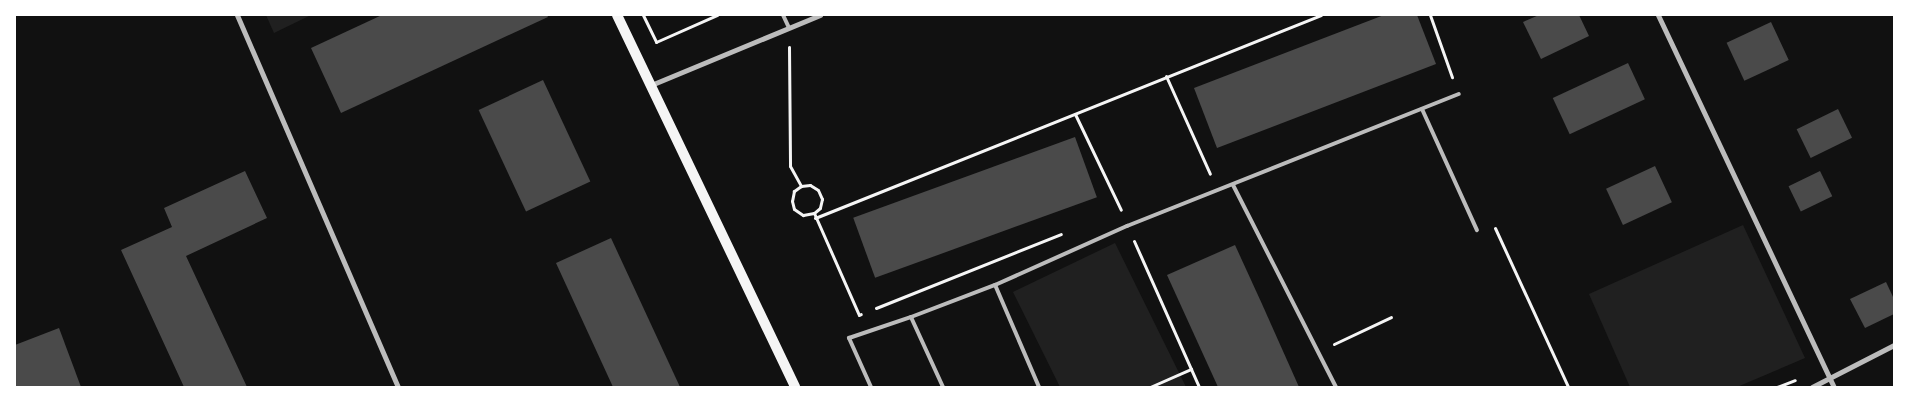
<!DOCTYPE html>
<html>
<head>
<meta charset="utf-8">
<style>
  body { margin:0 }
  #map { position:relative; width:1909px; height:402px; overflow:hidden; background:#111; font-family:"Roboto Condensed",sans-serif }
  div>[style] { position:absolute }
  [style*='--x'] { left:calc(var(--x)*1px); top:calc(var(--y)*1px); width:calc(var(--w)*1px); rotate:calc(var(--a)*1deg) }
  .green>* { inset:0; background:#202020 }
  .building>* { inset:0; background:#4a4a4a; transform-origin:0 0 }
  .path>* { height:3px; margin:-1.5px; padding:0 1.5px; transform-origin:1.5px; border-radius:1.5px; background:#f5f5f5 }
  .service>* { height:4px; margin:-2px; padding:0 2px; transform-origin:2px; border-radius:2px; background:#bcbcbc }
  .minor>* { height:5px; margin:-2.5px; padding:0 2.5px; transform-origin:2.5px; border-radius:2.5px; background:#bcbcbc }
  .secondary>* { height:10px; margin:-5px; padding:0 5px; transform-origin:5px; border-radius:5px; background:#f5f5f5 }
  span { translate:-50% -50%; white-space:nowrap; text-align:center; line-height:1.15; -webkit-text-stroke:4px #fff; paint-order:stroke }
  .frame { position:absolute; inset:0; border:16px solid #fff; pointer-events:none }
</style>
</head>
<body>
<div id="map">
  <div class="green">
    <i style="clip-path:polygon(266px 15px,311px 15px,274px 33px)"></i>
    <i style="clip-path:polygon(1743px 225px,1805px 358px,1737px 387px,1630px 387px,1589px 294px)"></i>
    <i style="clip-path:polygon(1115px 243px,1186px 387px,1060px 387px,1013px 292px)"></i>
  </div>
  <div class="building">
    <i style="clip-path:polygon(382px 15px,547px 15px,548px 17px,341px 113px,311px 48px)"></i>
    <i style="clip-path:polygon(1384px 15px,1417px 15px,1436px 64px,1217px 148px,1194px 88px)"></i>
    <i style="clip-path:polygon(1539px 15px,1579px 15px,1589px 36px,1541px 59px,1523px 22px)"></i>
    <i style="left:1771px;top:22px;width:42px;height:49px;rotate:65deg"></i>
    <i style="left:1628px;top:63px;width:40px;height:83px;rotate:65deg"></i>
    <i style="left:543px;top:80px;width:112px;height:71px;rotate:65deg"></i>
    <i style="left:1838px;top:109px;width:32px;height:46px;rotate:64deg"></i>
    <i style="left:1075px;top:137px;width:64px;height:236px;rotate:70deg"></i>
    <i style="left:1655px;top:166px;width:40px;height:54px;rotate:65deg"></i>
    <i style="clip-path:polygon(245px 171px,267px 218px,186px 256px,247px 387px,184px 387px,121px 250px,172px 227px,164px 208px)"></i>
    <i style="left:1820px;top:171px;width:28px;height:35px;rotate:64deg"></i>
    <i style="clip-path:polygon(611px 238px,680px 387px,613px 387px,556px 263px)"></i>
    <i style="clip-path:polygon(1235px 245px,1262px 304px,1299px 387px,1218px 387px,1167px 275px)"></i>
    <i style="clip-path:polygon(1886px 282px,1894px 299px,1894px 314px,1865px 328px,1850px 299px)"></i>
    <i style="clip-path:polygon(59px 328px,81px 387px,15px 387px,15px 345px)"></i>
  </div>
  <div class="path">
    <i style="--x:643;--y:15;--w:30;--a:64"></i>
    <i style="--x:656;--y:42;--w:67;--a:-23.9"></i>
    <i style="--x:1430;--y:15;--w:66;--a:70.5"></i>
    <i style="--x:789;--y:47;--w:119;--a:89.5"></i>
    <i style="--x:790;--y:166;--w:23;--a:61"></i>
    <i style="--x:801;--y:186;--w:9;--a:144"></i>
    <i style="--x:794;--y:191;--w:10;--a:101"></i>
    <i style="--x:792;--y:201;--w:8;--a:76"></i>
    <i style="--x:794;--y:209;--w:11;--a:34"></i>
    <i style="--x:803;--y:215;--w:11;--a:-10"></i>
    <i style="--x:814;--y:213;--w:111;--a:66.2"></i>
    <i style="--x:859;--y:315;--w:2;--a:-27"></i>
    <i style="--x:1166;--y:76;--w:107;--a:65.8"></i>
    <i style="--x:1075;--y:114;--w:106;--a:64.4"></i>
    <i style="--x:801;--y:186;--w:9;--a:-6"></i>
    <i style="--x:810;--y:185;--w:9;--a:32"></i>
    <i style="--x:818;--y:190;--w:10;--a:66"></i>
    <i style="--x:822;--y:199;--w:9;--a:103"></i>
    <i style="--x:820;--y:208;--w:8;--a:140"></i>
    <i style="--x:815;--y:218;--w:545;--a:-21.86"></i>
    <i style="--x:1495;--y:228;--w:175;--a:65.3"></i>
    <i style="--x:1134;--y:241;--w:160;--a:66"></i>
    <i style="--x:876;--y:308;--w:199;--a:-21.8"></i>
    <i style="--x:1334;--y:344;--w:63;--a:-25.3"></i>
    <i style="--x:1150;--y:387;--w:45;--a:-23.7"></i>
    <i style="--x:1777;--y:387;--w:19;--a:-21"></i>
  </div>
  <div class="service">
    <i style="--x:783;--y:15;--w:14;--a:65"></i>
    <i style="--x:1422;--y:109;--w:133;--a:65.6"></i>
    <i style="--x:1233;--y:185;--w:227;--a:63"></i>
    <i style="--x:871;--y:387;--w:54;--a:-114.2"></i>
    <i style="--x:849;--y:338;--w:65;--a:-18.7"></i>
    <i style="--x:943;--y:387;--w:77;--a:-114.6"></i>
    <i style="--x:911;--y:317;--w:90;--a:-20.9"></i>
    <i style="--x:1039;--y:387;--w:111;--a:-113.3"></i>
    <i style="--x:995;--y:285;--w:145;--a:-24.1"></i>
    <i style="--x:1127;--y:226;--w:357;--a:-21.7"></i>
  </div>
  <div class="minor">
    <i style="--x:237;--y:15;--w:405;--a:66.6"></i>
    <i style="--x:1658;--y:15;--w:412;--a:64.7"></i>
    <i style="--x:651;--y:85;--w:183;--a:-22.5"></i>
    <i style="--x:1812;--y:387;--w:92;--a:-27.1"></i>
  </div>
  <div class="secondary">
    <i style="--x:617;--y:15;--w:412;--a:64.4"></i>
  </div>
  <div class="frame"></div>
</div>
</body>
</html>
